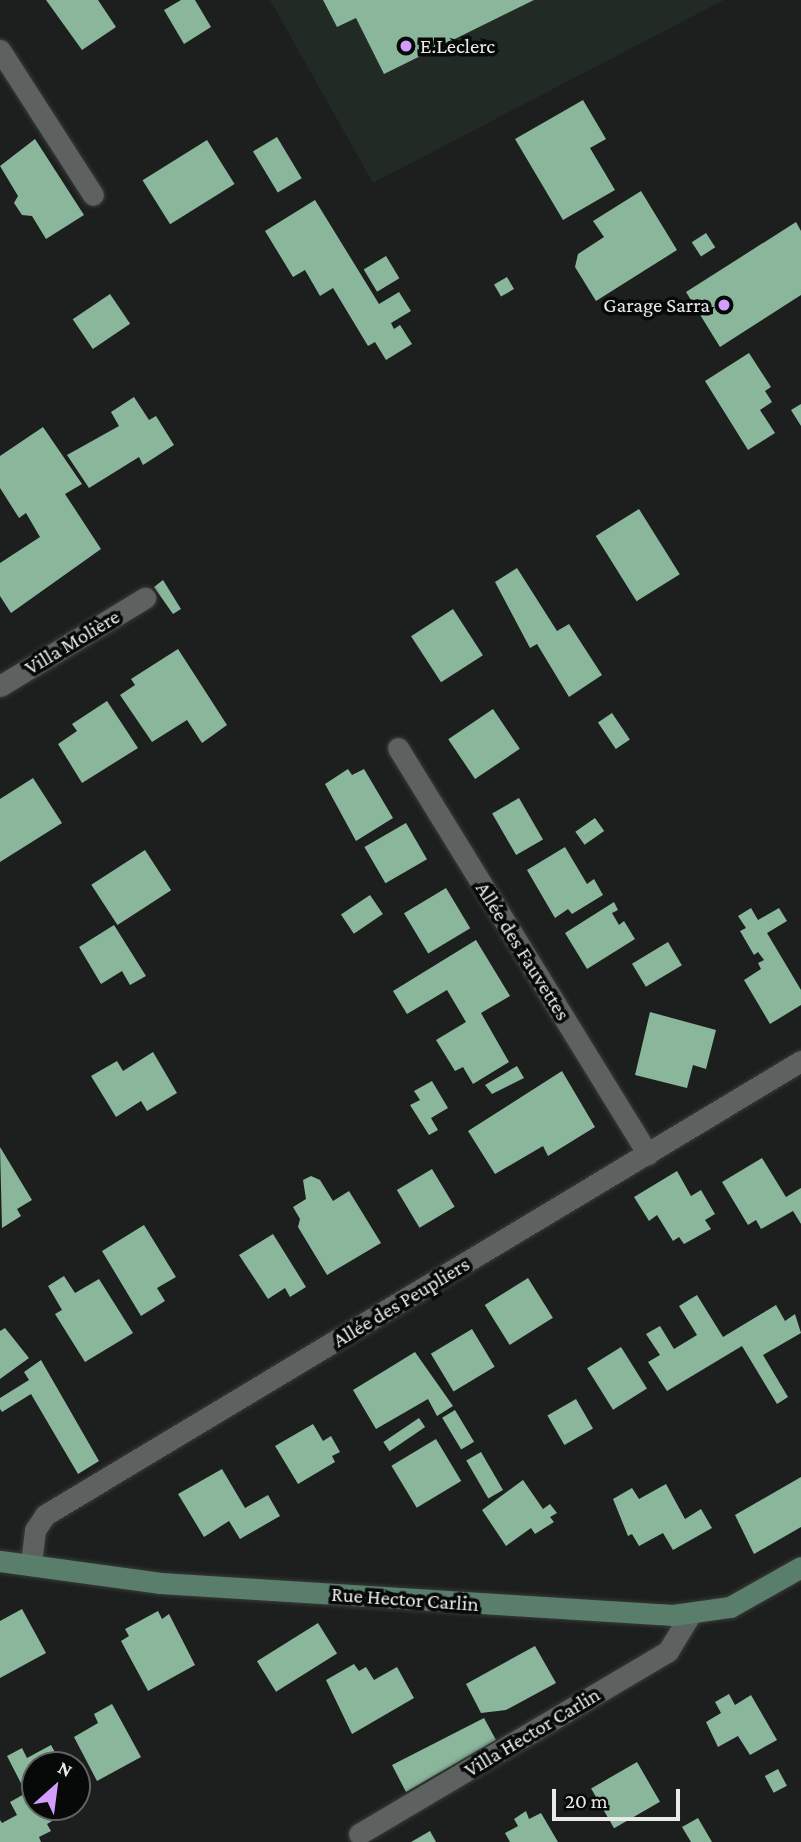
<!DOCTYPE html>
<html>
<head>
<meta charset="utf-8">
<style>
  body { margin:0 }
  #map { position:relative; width:801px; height:1842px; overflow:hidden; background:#1c1f1d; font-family:"Crimson Pro",serif }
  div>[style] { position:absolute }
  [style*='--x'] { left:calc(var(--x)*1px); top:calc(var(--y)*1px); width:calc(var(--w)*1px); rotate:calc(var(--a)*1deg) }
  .built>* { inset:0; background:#212a24 }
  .building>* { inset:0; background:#8ab79c; transform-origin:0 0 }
  .roads { filter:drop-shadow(0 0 2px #383b39) drop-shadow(0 0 2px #383b39) }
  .street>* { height:21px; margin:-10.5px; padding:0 10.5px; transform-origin:10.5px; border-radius:10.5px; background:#5d615f }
  .secondary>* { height:21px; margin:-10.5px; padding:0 10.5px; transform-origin:10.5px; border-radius:10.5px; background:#5a7e6c }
  .dots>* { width:19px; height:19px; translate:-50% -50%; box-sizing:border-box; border:4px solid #070808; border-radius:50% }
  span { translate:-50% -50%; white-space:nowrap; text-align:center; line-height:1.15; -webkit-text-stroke:7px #070808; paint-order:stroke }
  .poi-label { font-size:21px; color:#e9ebe9 }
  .left { translate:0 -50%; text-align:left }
  .right { translate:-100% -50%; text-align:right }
  .street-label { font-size:21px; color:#e9ebe9 }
  .north { position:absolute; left:21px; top:1751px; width:70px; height:70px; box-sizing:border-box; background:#070808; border:2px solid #616362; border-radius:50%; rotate:28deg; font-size:19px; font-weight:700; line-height:28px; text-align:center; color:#e9ebe9 }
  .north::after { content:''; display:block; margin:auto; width:24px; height:32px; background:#d29dfd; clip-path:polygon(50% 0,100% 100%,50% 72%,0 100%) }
  .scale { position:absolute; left:552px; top:1789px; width:128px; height:32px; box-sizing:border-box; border:4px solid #e9ebe9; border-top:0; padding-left:9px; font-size:21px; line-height:24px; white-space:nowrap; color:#e9ebe9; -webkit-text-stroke:5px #070808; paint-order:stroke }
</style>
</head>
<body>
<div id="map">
  <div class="built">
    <i style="clip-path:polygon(270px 0,724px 0,373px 183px)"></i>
  </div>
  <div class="building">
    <i style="clip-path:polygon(46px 0,98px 0,116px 27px,82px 50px)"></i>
    <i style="clip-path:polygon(181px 0,195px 0,211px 27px,184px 44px,164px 10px)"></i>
    <i style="clip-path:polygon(323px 0,534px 0,384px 74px,356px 18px,337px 27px)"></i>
    <i style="clip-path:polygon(583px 100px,606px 139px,590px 148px,615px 190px,563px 220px,515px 139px)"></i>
    <i style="left:277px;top:137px;width:48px;height:28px;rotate:59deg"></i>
    <i style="clip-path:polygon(35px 139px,84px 215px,46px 239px,32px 216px,22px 215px,14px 203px,18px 196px,0 166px)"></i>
    <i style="left:207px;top:140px;width:52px;height:76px;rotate:58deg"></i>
    <i style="clip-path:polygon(641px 191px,677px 250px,596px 301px,575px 267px,578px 254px,604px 237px,593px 221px)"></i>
    <i style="clip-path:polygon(315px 200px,379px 304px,399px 292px,411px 311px,391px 323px,394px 329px,400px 325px,412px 344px,386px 360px,375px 342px,368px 346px,333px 288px,320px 296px,305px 270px,293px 277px,265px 231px)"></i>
    <i style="clip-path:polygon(796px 222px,801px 231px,801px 295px,720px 347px,686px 292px)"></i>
    <i style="left:706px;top:233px;width:17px;height:17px;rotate:57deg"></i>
    <i style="left:386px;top:256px;width:26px;height:26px;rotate:59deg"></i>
    <i style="left:507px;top:277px;width:14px;height:15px;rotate:60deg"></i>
    <i style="left:110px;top:294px;width:36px;height:45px;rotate:56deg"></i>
    <i style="clip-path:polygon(749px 353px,771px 387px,765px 391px,772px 402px,760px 410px,775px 433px,748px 450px,705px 381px)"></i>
    <i style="clip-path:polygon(134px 397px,149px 420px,156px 416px,174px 445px,143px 465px,139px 457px,89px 488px,67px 455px,119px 426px,111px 412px)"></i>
    <i style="clip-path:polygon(801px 404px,801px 426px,791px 410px)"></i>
    <i style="clip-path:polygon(43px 427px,82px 484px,65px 494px,101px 549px,11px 613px,0 596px,0 563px,40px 537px,26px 513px,19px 518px,0 488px,0 456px)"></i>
    <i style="left:639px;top:509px;width:77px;height:51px;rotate:58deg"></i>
    <i style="clip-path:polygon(517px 568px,557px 631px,569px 624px,602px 675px,569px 697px,537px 644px,530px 648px,495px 582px)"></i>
    <i style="clip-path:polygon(163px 580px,181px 609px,173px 614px,154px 587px)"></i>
    <i style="left:453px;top:609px;width:55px;height:50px;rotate:57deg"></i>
    <i style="clip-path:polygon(178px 649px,227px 725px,202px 743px,187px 720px,152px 742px,120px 695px,135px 685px,131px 679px)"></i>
    <i style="clip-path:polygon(107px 701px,138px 748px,82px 783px,58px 744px,77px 731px,72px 724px)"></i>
    <i style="left:493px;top:709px;width:48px;height:54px;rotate:56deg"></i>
    <i style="left:612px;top:713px;width:32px;height:17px;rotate:56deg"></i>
    <i style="clip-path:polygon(348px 769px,352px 775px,364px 769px,393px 818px,356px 841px,325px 784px)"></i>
    <i style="clip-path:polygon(33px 778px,62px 823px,0 862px,0 799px)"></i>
    <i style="left:519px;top:798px;width:48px;height:31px;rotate:60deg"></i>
    <i style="left:595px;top:818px;width:16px;height:24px;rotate:55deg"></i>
    <i style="left:406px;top:823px;width:42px;height:48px;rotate:60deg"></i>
    <i style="clip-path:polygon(565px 847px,587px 884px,594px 879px,603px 895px,572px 914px,568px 909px,555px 918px,527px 870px)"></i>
    <i style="left:145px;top:850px;width:48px;height:64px;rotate:57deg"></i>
    <i style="left:446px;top:888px;width:47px;height:49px;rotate:59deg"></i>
    <i style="left:370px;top:895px;width:23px;height:35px;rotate:56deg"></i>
    <i style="clip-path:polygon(614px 902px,618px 910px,612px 913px,619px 925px,624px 921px,635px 939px,587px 969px,565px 933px)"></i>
    <i style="clip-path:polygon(751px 908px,758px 920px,779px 908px,787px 921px,767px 933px,801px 990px,801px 1005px,770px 1024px,744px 980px,761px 969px,758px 963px,764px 960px,758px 952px,754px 955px,740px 931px,746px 928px,738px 916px)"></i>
    <i style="clip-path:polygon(114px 925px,146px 976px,130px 985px,122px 971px,101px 984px,79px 947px)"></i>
    <i style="clip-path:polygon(476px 940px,510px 996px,481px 1013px,509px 1062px,473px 1084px,463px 1067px,455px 1071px,436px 1040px,466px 1022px,447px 990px,407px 1014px,393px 991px)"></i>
    <i style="left:668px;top:942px;width:27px;height:42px;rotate:59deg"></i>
    <i style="clip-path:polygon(650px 1012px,716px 1030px,706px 1069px,693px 1065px,687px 1088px,635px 1075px)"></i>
    <i style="clip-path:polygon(153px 1052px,177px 1093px,147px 1111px,141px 1101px,116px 1117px,91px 1076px,117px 1061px,123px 1071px)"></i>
    <i style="clip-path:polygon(517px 1066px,524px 1078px,492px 1094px,485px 1085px)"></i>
    <i style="clip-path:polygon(562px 1071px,595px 1127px,548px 1156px,543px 1146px,495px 1174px,468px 1131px)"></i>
    <i style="clip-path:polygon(432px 1081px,448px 1108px,431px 1118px,438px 1130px,429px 1135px,410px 1105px,420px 1100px,414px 1091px)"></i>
    <i style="clip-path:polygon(0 1147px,32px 1200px,17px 1209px,21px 1216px,2px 1228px)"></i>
    <i style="clip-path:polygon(762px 1158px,786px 1197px,801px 1188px,801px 1224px,793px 1211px,761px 1229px,756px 1220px,748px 1225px,722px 1182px)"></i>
    <i style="left:432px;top:1169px;width:44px;height:41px;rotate:59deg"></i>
    <i style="clip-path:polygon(677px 1171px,691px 1196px,701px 1190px,715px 1214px,705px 1220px,711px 1229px,684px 1244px,679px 1237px,673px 1241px,657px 1215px,649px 1221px,634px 1197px)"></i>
    <i style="clip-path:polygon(311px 1176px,320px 1180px,333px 1201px,349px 1191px,381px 1243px,327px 1275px,298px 1227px,300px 1219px,293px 1207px,306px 1199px,303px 1180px)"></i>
    <i style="clip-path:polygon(144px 1225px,176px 1277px,157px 1288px,165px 1301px,141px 1316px,102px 1251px)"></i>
    <i style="clip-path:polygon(273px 1234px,306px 1287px,290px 1297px,285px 1288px,268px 1299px,239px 1255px)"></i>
    <i style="clip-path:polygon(64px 1276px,75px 1293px,99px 1279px,133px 1333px,85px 1362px,55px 1314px,62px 1310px,48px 1286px)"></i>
    <i style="left:528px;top:1278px;width:47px;height:51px;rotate:58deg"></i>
    <i style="clip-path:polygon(697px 1295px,723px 1337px,776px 1305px,785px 1321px,795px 1314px,801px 1333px,763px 1355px,788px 1397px,777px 1404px,742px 1346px,667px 1391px,648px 1362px,660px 1355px,646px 1334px,660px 1326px,674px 1349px,697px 1335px,679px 1306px)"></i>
    <i style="clip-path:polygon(5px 1328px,29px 1358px,0 1379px,0 1331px)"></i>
    <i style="left:472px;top:1329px;width:44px;height:48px;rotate:59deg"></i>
    <i style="left:621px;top:1347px;width:49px;height:40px;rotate:58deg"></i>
    <i style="clip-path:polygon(415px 1352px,453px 1406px,437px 1416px,428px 1399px,376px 1429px,353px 1390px)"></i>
    <i style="clip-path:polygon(41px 1360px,99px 1461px,78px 1474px,31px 1394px,2px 1412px,0 1409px,0 1398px,29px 1380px,24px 1372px)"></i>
    <i style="left:576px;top:1399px;width:34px;height:33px;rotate:60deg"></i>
    <i style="left:455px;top:1410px;width:37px;height:15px;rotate:59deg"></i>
    <i style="left:419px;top:1418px;width:11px;height:43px;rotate:56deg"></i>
    <i style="clip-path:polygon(313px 1424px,323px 1441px,331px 1436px,340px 1452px,332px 1456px,335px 1462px,298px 1484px,275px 1446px)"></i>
    <i style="left:436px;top:1439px;width:49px;height:52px;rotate:59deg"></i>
    <i style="left:481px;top:1452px;width:44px;height:17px;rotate:60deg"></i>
    <i style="clip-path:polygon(222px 1469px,245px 1508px,268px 1495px,280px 1516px,240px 1539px,229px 1521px,204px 1537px,178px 1494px)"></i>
    <i style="clip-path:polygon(801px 1477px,801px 1527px,754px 1554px,735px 1515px)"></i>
    <i style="clip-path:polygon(523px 1480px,543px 1509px,550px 1504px,557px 1513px,550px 1517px,554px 1522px,535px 1534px,531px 1528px,506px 1546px,482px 1510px)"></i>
    <i style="clip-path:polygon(666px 1484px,685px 1519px,701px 1509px,712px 1528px,673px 1550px,663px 1533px,639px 1546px,632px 1534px,628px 1536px,613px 1499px,632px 1488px,639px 1499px)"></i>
    <i style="clip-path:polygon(22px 1609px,46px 1653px,0 1678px,0 1621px)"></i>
    <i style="clip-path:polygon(158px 1611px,162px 1619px,169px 1614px,195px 1665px,148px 1691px,121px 1641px,129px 1636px,125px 1629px)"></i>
    <i style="left:318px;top:1623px;width:36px;height:72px;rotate:58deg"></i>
    <i style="clip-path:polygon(535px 1646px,556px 1683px,506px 1710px,481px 1713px,466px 1684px)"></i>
    <i style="clip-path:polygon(354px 1664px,359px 1671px,366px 1667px,374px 1680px,397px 1667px,414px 1698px,352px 1734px,326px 1680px)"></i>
    <i style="clip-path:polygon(729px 1694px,735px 1705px,751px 1695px,777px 1740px,750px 1755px,738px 1736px,718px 1747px,706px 1722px,721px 1713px,715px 1702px)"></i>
    <i style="clip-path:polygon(112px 1704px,141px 1757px,97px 1781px,74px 1737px,98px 1723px,94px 1714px)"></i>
    <i style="clip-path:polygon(484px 1718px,496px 1740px,406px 1792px,392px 1765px)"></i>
    <i style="clip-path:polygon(51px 1745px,62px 1765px,35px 1765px,35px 1807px,54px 1807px,59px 1817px,47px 1824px,51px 1831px,39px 1837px,41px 1842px,0 1842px,0 1820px,2px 1823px,17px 1815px,10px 1802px,26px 1793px,7px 1756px,22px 1748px,27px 1758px)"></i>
    <i style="left:637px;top:1762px;width:46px;height:53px;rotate:60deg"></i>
    <i style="left:778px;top:1769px;width:19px;height:15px;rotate:62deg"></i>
    <i style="clip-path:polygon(526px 1811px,529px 1819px,541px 1813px,558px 1842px,510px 1842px,505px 1833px,518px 1826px,514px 1819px)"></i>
    <i style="clip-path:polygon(698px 1818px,712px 1842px,691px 1842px,682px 1827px)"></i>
    <i style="clip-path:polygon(430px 1831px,436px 1842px,411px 1842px)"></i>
  </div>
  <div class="roads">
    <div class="street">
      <i style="--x:0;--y:50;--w:172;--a:57.3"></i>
      <i style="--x:0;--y:686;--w:170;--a:-31.3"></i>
      <i style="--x:398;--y:748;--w:477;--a:58.4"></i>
      <i style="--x:31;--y:1563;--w:33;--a:-83"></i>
      <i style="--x:35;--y:1530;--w:18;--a:-56"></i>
      <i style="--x:45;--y:1515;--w:882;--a:-30.99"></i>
      <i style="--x:359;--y:1834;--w:359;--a:-30.6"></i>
      <i style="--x:668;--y:1651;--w:42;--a:-58.6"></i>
    </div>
    <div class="secondary">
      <i style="--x:0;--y:1561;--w:162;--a:7.8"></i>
      <i style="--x:160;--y:1583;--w:514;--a:3.57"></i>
      <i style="--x:673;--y:1615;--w:58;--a:-8"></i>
      <i style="--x:730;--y:1607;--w:81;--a:-29.4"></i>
    </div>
  </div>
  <div class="dots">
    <i style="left:406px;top:46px;background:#d29dfd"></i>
    <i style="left:724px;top:305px;background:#d29dfd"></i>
  </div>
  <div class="poi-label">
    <span class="left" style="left:420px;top:46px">E.Leclerc</span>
    <span class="right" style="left:710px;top:305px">Garage Sarra</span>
  </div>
  <div class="street-label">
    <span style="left:72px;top:642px;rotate:-31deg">Villa Molière</span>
    <span style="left:523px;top:951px;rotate:58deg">Allée des Fauvettes</span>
    <span style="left:401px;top:1302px;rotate:-31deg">Allée des Peupliers</span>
    <span style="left:405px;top:1599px;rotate:4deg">Rue Hector Carlin</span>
    <span style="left:532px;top:1732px;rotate:-31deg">Villa Hector Carlin</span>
  </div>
  <div class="north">N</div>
  <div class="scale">20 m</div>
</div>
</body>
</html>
